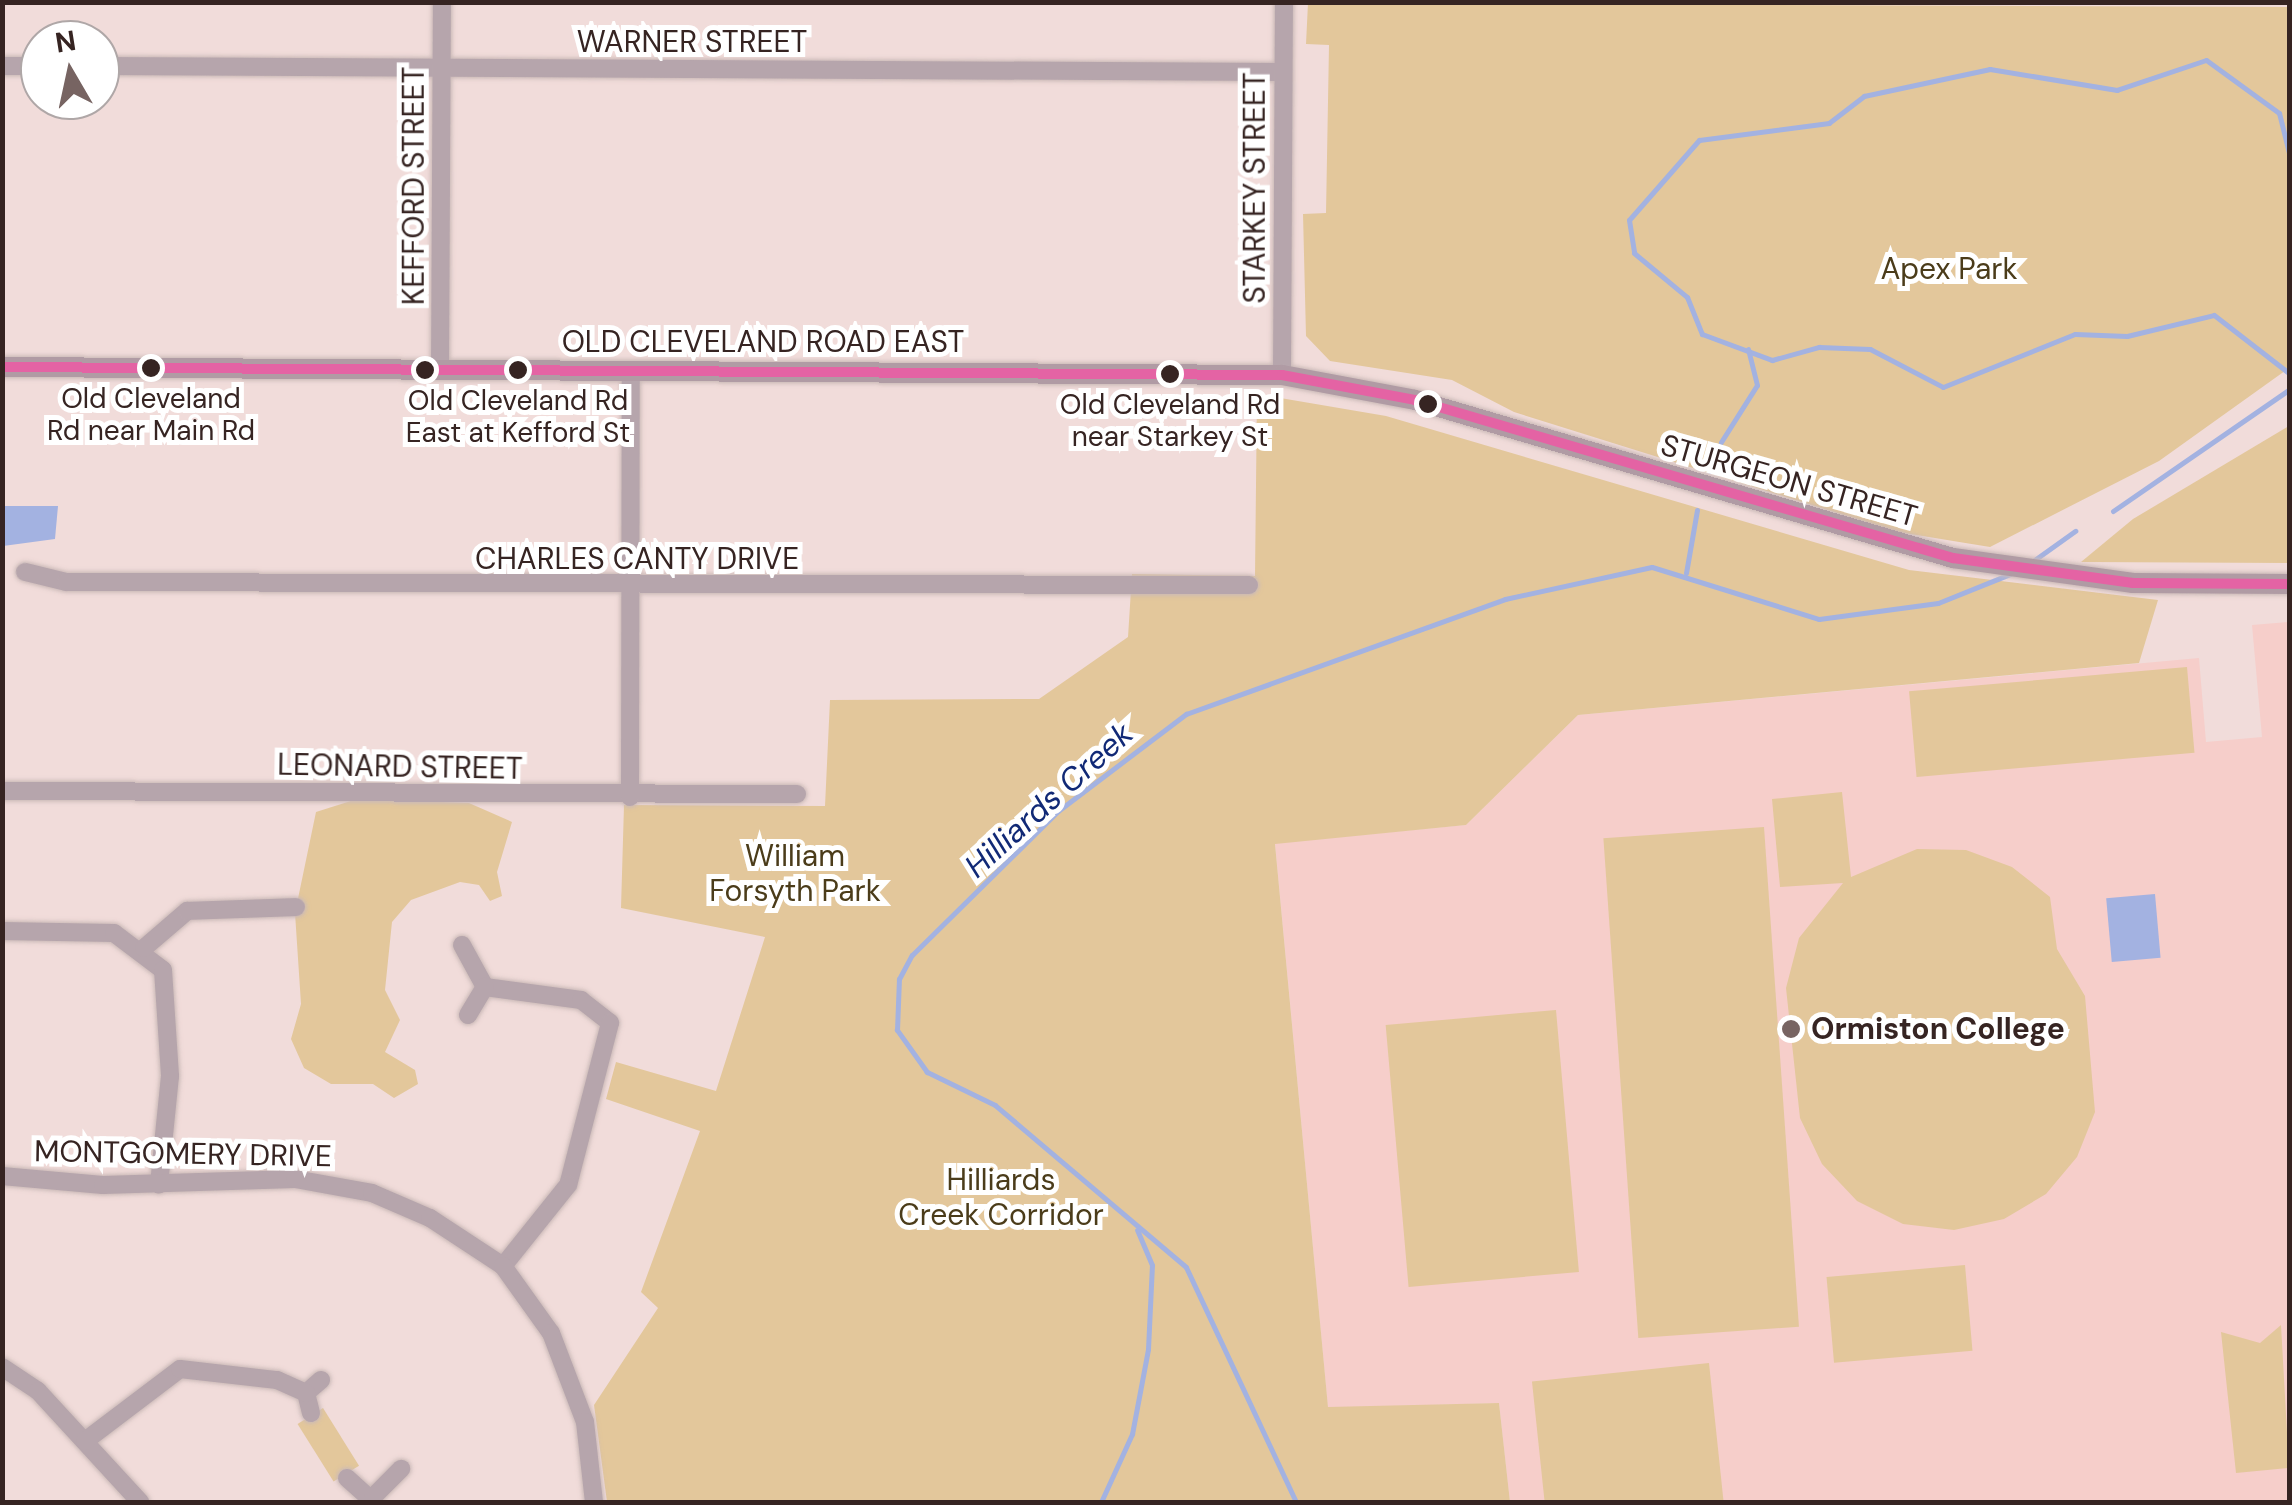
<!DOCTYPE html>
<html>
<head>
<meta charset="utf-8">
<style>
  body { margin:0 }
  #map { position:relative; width:2292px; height:1505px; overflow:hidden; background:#f1dcda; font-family:"DM Sans",sans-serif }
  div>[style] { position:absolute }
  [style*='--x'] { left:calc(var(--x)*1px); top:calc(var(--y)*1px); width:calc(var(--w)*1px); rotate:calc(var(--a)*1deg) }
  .built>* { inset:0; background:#f6ceca }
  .green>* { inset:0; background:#e3c79b; transform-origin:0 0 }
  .water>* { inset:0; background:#a3b2e1; transform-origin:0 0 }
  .stream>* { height:5px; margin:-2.5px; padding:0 2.5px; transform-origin:2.5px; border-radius:2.5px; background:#a3b2e1 }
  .roads { filter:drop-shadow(0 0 2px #cab9b7) drop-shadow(0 0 2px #cab9b7) }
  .minor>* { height:18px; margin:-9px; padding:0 9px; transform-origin:9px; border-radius:9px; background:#b6a5ac }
  .major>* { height:20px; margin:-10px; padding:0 10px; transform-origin:10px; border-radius:10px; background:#b09ba4 }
  .bus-1>* { height:10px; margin:-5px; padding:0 5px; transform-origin:5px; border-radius:5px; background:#e463a4 }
  .dots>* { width:28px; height:28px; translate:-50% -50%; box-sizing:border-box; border:5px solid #fff; border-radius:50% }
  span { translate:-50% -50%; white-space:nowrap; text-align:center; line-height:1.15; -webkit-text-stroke:10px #fff; paint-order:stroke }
  .bus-label { font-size:28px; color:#362422 }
  .street-label { font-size:30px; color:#362422 }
  .park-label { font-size:30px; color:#4b3c1a }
  .poi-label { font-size:30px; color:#362422; font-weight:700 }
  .left { translate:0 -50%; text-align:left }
  .water-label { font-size:32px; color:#112976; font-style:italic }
  .frame { position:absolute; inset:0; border:5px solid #362422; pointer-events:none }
  .north { position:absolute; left:20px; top:20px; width:100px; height:100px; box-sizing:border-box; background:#fff; border:2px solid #afa7a7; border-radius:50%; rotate:351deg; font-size:28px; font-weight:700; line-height:40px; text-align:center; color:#362422 }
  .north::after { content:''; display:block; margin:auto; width:35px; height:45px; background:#776462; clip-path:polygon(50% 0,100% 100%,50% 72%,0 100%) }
</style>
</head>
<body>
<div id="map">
  <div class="built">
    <i style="clip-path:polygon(2289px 622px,2289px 1502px,1510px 1502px,1499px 1403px,1328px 1408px,1275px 843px,1466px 825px,1578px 715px,2199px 658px,2206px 742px,2262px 737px,2252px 625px)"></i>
  </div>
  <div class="green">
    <i style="clip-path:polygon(1308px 3px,2289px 7px,2289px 368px,2159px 461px,1990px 547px,1898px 532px,1514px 412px,1452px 380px,1330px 361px,1306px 336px,1303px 214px,1326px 213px,1329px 45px,1306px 44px)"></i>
    <i style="clip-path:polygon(1257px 394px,1386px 416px,1909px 570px,2158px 600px,2139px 663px,1578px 715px,1466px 825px,1275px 844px,1328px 1407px,1499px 1403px,1510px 1502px,607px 1502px,594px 1405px,658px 1308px,641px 1292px,700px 1131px,606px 1099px,616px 1062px,716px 1091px,765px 937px,621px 908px,624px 805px,825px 806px,830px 700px,1039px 699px,1128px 637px,1132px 574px,1255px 576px)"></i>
    <i style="clip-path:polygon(2289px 426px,2289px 563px,2081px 562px,2133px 519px)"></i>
    <i style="left:2187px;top:667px;width:86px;height:279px;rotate:85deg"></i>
    <i style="clip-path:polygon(1842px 792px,1851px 877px,1917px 849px,1966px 850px,2012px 867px,2050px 897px,2057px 949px,2085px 996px,2095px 1112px,2077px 1157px,2046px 1194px,2004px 1219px,1954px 1230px,1903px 1224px,1857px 1201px,1822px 1164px,1800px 1118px,1786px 988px,1799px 938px,1843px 883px,1780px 887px,1772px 799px)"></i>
    <i style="clip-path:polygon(357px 799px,469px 803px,512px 822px,497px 872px,502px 896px,490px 901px,479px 885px,460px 882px,411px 900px,392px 922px,385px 990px,400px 1020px,385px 1052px,415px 1070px,418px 1084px,394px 1098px,373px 1084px,331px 1084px,304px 1068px,291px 1039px,301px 1004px,295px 913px,316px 812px)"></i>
    <i style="left:1764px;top:827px;width:501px;height:161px;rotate:86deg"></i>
    <i style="left:1556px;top:1010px;width:263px;height:171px;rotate:85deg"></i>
    <i style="left:1965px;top:1265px;width:86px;height:139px;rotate:85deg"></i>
    <i style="clip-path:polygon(2281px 1325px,2289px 1468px,2236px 1473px,2221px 1332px,2260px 1343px)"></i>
    <i style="left:1709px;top:1363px;width:140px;height:178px;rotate:84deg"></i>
    <i style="left:323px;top:1408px;width:68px;height:30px;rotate:58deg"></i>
  </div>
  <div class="water">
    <i style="clip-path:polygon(3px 506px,58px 506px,55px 539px,3px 546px)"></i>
    <i style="left:2155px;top:894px;width:64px;height:49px;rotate:85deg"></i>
  </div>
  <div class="stream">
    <i style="--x:2290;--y:157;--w:45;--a:-104"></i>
    <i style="--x:2279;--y:113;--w:90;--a:-144"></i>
    <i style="--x:2206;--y:60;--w:94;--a:161.4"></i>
    <i style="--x:2117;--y:90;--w:129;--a:-170.6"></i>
    <i style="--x:1990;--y:69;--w:129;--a:167.9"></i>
    <i style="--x:1864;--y:96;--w:44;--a:142.4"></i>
    <i style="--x:1829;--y:123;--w:131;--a:172.5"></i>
    <i style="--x:1699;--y:140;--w:106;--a:131.2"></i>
    <i style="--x:1629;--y:220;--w:33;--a:81"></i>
    <i style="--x:1634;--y:253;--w:69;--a:39.7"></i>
    <i style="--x:1687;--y:297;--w:40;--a:68"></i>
    <i style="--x:1702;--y:334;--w:75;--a:20.4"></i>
    <i style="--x:1772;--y:360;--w:49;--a:-15.5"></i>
    <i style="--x:1819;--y:347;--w:51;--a:2.2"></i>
    <i style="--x:1870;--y:349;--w:82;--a:27.5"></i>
    <i style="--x:1943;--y:387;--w:142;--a:-21.9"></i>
    <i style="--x:2075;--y:334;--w:52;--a:2.2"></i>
    <i style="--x:2127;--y:336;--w:89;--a:-13.6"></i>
    <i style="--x:2214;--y:315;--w:96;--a:37.8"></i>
    <i style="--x:1721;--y:442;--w:67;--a:-57.7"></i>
    <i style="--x:1757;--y:385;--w:37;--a:-104"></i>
    <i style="--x:1710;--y:471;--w:20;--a:-66"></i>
    <i style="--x:2113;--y:511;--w:215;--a:-34.6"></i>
    <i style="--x:2033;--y:561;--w:52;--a:-35.5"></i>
    <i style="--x:1686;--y:573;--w:64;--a:-80.1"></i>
    <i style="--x:1101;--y:1502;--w:75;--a:-65.5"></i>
    <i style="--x:1132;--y:1434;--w:86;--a:-79.3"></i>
    <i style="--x:1148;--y:1349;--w:84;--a:-87.3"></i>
    <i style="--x:1152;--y:1265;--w:38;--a:-113"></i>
    <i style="--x:1296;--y:1502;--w:259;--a:-115.1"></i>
    <i style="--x:1186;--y:1267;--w:250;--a:-139.7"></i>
    <i style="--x:995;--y:1105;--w:76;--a:-154.1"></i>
    <i style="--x:927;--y:1072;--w:52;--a:-125.5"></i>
    <i style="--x:897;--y:1030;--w:51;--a:-87.8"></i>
    <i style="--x:899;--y:979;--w:27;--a:-62"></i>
    <i style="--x:912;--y:955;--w:205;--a:-44.6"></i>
    <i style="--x:1058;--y:811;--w:161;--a:-37.2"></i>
    <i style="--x:1186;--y:714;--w:339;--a:-19.8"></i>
    <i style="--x:1505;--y:599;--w:150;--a:-12.3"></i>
    <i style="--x:1652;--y:567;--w:175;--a:17.3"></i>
    <i style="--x:1819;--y:619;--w:120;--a:-7.7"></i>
    <i style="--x:1938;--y:603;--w:78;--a:-21.9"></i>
  </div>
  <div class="roads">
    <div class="minor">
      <i style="--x:2;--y:66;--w:38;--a:0"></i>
      <i style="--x:100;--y:66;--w:1183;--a:0.29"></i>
      <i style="--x:440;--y:370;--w:368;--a:-89.7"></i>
      <i style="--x:1282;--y:375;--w:373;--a:-89.7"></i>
      <i style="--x:25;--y:572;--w:42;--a:13.7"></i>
      <i style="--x:66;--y:582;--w:1183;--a:0.15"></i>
      <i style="--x:2;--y:791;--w:795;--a:0.22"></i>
      <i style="--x:630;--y:797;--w:425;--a:-89.9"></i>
      <i style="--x:2;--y:931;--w:112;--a:1"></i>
      <i style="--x:114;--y:933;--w:61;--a:37.1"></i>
      <i style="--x:163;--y:970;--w:106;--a:86.2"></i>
      <i style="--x:170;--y:1076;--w:109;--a:95.8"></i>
      <i style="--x:462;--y:945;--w:48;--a:61.3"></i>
      <i style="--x:485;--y:987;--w:97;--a:7.7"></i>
      <i style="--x:581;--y:1000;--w:37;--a:38"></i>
      <i style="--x:610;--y:1023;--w:167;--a:104.5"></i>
      <i style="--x:568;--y:1185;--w:104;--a:128.7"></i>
      <i style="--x:144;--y:948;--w:57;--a:-40.7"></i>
      <i style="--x:187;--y:911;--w:109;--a:-2.1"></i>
      <i style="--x:468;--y:1015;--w:33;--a:-59"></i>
      <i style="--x:2;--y:1176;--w:101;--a:5.1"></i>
      <i style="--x:103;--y:1185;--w:192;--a:-1.8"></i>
      <i style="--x:295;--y:1179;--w:78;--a:10.3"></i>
      <i style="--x:372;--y:1193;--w:63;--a:23.3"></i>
      <i style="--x:430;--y:1218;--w:87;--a:33.3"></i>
      <i style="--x:503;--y:1266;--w:82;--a:54.4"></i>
      <i style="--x:551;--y:1333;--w:95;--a:69.1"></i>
      <i style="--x:585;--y:1422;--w:81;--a:83.6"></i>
      <i style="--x:2;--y:1367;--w:43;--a:33.7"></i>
      <i style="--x:38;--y:1391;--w:151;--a:47.4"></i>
      <i style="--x:311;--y:1413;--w:21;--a:-104"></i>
      <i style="--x:306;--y:1393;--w:20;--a:-41"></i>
      <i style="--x:85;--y:1441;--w:119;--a:-37.2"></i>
      <i style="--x:180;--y:1369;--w:98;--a:6.5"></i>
      <i style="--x:277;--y:1380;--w:32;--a:24"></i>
      <i style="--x:347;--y:1478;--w:36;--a:42"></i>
      <i style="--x:373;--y:1497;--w:40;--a:-45"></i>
    </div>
    <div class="major">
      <i style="--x:2;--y:367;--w:1280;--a:0.36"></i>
      <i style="--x:1282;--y:375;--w:135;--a:10.6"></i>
      <i style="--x:1415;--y:400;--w:561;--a:16.37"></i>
      <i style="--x:1953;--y:558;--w:182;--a:7.9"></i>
      <i style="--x:2133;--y:583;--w:157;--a:0.4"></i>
    </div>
  </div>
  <div class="bus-1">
    <i style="--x:2;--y:367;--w:1280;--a:0.36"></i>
    <i style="--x:1282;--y:375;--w:135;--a:10.6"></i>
    <i style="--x:1415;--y:400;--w:561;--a:16.37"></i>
    <i style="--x:1953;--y:558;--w:182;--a:7.9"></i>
    <i style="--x:2133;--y:583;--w:157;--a:0.4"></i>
  </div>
  <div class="dots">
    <i style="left:151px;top:368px;background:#362422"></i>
    <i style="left:425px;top:370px;background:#362422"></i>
    <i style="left:518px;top:370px;background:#362422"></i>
    <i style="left:1170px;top:374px;background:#362422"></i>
    <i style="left:1428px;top:404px;background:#362422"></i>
    <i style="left:1791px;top:1029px;background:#776462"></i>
  </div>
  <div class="bus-label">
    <span style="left:151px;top:415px">Old Cleveland<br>Rd near Main Rd</span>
    <span style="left:518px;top:417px">Old Cleveland Rd<br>East at Kefford St</span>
    <span style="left:1170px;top:421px">Old Cleveland Rd<br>near Starkey St</span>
  </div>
  <div class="street-label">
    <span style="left:692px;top:42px">WARNER STREET</span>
    <span style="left:414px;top:186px;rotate:-90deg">KEFFORD STREET</span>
    <span style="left:1255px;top:188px;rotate:-90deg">STARKEY STREET</span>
    <span style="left:763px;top:342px">OLD CLEVELAND ROAD EAST</span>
    <span style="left:1789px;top:481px;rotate:16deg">STURGEON STREET</span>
    <span style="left:637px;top:559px">CHARLES CANTY DRIVE</span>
    <span style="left:400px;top:767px;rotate:1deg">LEONARD STREET</span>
    <span style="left:183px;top:1154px;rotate:1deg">MONTGOMERY DRIVE</span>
  </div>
  <div class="park-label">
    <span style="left:1949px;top:269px">Apex Park</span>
    <span style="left:795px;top:873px">William<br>Forsyth Park</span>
    <span style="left:1001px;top:1197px">Hilliards<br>Creek Corridor</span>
  </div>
  <div class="poi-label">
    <span class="left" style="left:1811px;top:1029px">Ormiston College</span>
  </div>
  <div class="water-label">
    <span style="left:1049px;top:800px;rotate:-42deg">Hilliards Creek</span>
  </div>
  <div class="frame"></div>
  <div class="north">N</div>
</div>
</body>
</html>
